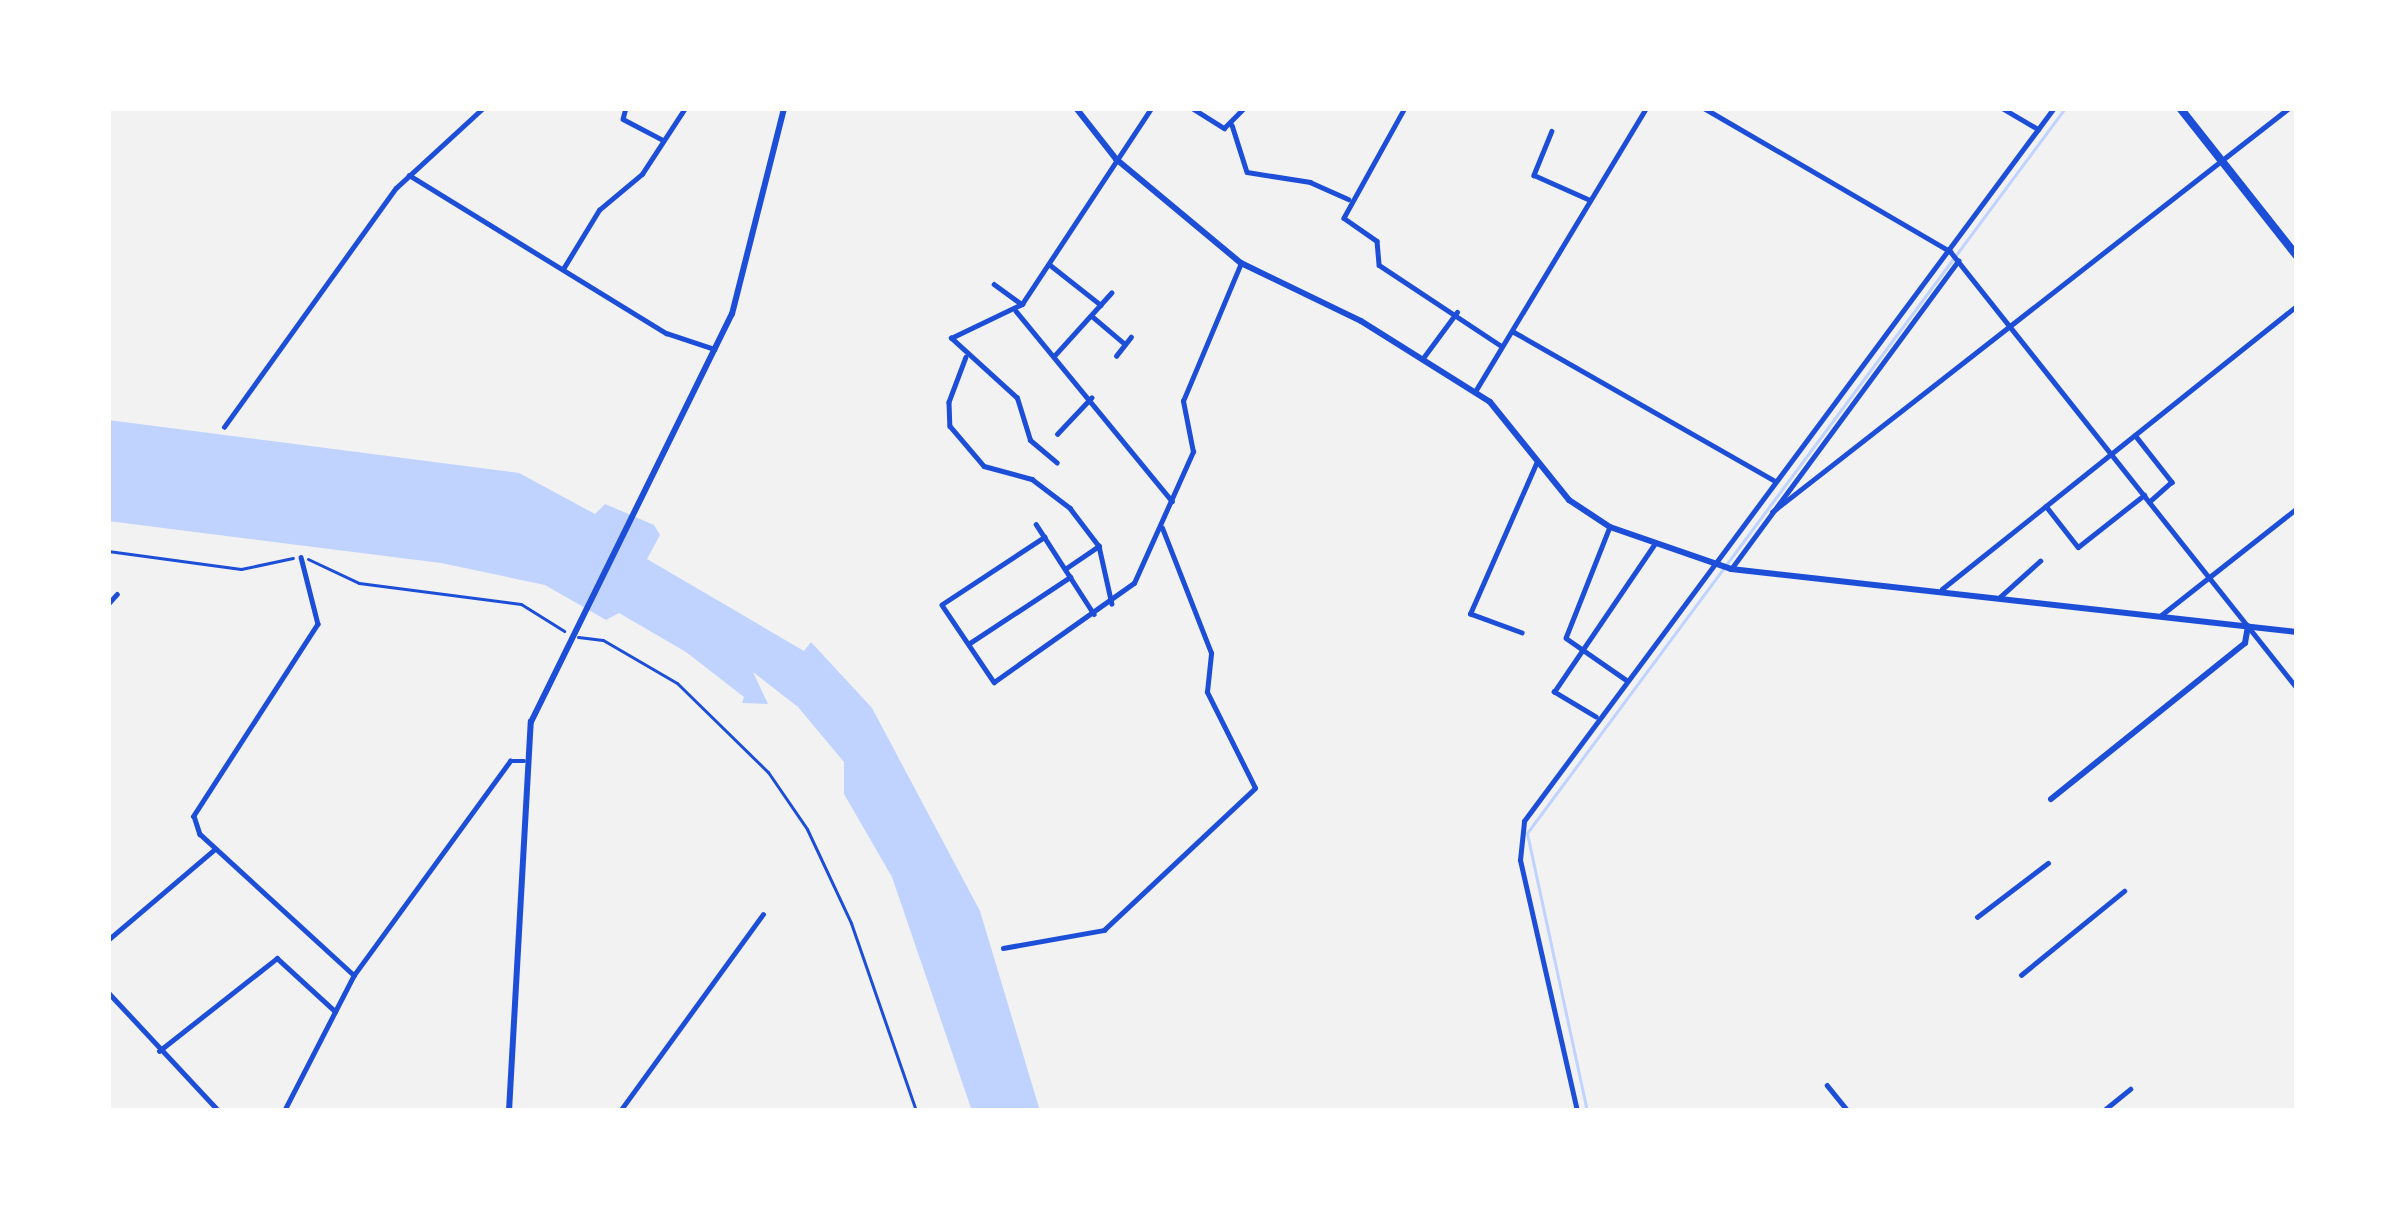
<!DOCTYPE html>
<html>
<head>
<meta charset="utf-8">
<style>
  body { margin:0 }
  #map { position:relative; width:2405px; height:1219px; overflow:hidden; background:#f2f2f2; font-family:Signika,sans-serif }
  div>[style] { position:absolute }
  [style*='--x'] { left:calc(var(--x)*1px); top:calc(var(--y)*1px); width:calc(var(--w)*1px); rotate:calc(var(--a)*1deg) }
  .water>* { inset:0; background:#bfd3fe }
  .stream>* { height:3px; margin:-1.5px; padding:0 1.5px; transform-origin:1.5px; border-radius:1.5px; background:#bfd3fe }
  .path>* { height:3px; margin:-1.5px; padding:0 1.5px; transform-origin:1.5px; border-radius:1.5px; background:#1d4ed8 }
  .minor>* { height:4.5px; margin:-2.25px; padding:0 2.25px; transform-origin:2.25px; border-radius:2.25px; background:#1d4ed8 }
  .tertiary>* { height:6px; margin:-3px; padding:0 3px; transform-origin:3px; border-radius:3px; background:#1d4ed8 }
  .primary>* { height:8px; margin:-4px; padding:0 4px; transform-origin:4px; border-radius:4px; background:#1d4ed8 }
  span { translate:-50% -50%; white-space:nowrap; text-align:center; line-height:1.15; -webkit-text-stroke:12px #fff; paint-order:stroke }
  .frame { position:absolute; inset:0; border:111px solid #fff; pointer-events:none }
</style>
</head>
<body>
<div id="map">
  <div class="water">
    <i style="clip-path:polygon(108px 420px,519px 473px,595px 514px,605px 504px,654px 525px,660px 535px,647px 559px,804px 651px,811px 642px,872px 708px,980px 911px,1040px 1111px,972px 1111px,892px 877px,844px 794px,844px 762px,798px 707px,753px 672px,768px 704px,742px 703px,744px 697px,686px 652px,619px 613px,606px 620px,545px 585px,441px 563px,108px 521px)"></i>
  </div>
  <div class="stream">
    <i style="--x:1587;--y:1111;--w:284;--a:-102.2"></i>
    <i style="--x:1527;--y:833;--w:903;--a:-53.42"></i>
  </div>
  <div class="path">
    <i style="--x:108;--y:551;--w:134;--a:7.7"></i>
    <i style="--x:241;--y:569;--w:53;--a:-11.9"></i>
    <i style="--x:308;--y:559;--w:56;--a:25.2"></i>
    <i style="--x:359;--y:583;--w:163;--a:7.4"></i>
    <i style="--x:521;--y:604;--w:51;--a:32.1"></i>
    <i style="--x:578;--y:637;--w:25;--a:7"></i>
    <i style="--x:603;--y:640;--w:86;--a:30.2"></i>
    <i style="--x:677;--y:683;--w:127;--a:44.4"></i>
    <i style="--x:768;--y:772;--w:69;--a:55.6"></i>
    <i style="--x:807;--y:829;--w:104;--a:64.9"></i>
    <i style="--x:851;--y:923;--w:199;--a:70.9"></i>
  </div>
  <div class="minor">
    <i style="--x:626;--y:108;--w:11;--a:105"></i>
    <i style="--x:623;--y:119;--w:45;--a:27.7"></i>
    <i style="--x:1192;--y:108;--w:38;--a:32"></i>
    <i style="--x:1224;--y:128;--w:28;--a:-45"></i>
    <i style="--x:1405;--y:108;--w:126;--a:119"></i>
    <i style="--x:1344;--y:218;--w:40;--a:34.9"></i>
    <i style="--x:1377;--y:241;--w:24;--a:85"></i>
    <i style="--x:1379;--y:265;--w:145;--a:33.5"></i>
    <i style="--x:1704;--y:108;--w:285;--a:30.2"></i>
    <i style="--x:1950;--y:251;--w:558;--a:51.55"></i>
    <i style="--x:2002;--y:108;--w:42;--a:30.3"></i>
    <i style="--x:1232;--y:125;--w:49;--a:72.3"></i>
    <i style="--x:1247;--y:172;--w:64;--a:9"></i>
    <i style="--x:1310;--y:182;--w:42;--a:24.1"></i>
    <i style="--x:1552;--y:131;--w:48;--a:112.2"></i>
    <i style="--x:1534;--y:175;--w:61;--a:24.1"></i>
    <i style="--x:409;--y:175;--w:302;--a:31.6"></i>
    <i style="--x:666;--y:333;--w:51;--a:18.4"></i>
    <i style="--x:1049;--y:264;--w:66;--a:38.3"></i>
    <i style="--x:563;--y:269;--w:69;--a:-58.6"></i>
    <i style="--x:599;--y:210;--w:56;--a:-39.9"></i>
    <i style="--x:642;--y:174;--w:79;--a:-56.9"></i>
    <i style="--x:994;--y:284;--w:34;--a:36"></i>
    <i style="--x:1016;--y:311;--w:246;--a:50.6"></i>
    <i style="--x:1093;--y:317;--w:42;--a:40.2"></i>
    <i style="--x:1514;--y:332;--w:301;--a:29.7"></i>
    <i style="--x:1055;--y:355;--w:84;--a:-47.9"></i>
    <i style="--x:1116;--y:356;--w:24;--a:-52"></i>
    <i style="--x:966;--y:357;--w:48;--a:110.7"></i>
    <i style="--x:949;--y:402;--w:24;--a:88"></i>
    <i style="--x:950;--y:426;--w:52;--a:49.6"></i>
    <i style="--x:984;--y:466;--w:50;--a:15.2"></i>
    <i style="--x:1032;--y:479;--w:48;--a:37.3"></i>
    <i style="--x:1070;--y:508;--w:48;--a:52.7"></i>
    <i style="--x:1099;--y:546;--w:59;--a:77.4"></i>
    <i style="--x:1423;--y:358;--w:57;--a:-53.5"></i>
    <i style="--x:1476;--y:390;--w:329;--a:-58.9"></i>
    <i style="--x:224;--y:427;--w:294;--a:-54.3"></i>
    <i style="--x:396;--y:188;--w:118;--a:-42.6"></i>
    <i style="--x:1057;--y:434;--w:50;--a:-46.6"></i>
    <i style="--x:2135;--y:435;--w:60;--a:51.8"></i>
    <i style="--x:2172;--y:482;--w:30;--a:138"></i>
    <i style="--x:1057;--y:463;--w:35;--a:-140"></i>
    <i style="--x:1030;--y:440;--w:44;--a:-107.2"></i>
    <i style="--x:1017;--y:398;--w:89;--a:-137.7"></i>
    <i style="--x:951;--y:338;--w:79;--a:-25.6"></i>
    <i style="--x:1022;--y:304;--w:235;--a:-56.6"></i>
    <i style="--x:2046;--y:506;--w:52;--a:52"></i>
    <i style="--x:2078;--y:547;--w:84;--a:-38.2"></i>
    <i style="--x:1772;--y:512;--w:656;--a:-38.01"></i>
    <i style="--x:1036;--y:524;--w:107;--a:57.2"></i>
    <i style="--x:1610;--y:527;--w:119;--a:111.6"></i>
    <i style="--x:1566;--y:638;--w:72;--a:34.8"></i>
    <i style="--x:1045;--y:537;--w:123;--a:146.6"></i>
    <i style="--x:942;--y:605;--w:93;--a:56"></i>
    <i style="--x:994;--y:682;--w:171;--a:-35.3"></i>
    <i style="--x:1134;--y:583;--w:144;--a:-65.8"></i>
    <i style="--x:1193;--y:452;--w:52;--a:-101.1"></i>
    <i style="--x:1183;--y:401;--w:150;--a:-67.2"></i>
    <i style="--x:301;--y:557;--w:69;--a:75.8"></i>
    <i style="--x:318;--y:624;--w:229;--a:122.9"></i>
    <i style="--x:194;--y:816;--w:19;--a:72"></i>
    <i style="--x:200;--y:834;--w:209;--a:42.5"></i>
    <i style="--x:1065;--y:569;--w:41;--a:-34.1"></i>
    <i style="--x:1731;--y:569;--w:383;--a:-53.6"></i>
    <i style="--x:1942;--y:589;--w:454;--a:-38.6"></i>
    <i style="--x:2000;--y:597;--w:54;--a:-42"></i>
    <i style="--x:108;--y:604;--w:13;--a:-48"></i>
    <i style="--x:2160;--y:616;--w:174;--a:-38.2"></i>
    <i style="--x:1522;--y:633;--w:55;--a:-159.9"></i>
    <i style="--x:1470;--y:614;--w:164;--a:-66.3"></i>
    <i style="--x:970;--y:643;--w:120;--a:-33.4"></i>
    <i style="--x:1596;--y:717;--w:49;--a:-149.2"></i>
    <i style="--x:1554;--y:692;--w:178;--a:-55.8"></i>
    <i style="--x:1977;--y:917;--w:89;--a:-37.3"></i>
    <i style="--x:108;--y:940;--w:140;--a:-40.4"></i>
    <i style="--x:1003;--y:948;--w:103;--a:-10.1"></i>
    <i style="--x:1104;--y:930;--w:207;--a:-43.2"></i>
    <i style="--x:1255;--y:788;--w:107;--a:-116.6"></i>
    <i style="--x:1207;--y:692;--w:39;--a:-84"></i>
    <i style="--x:1211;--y:653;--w:134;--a:-111.4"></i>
    <i style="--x:2021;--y:975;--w:133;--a:-39.2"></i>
    <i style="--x:108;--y:992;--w:163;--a:47"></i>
    <i style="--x:159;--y:1051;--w:150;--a:-38.2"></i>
    <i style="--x:277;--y:958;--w:79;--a:42.4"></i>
    <i style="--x:1827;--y:1085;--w:33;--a:51"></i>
    <i style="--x:284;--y:1111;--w:153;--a:-62.8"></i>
    <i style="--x:354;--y:975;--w:265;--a:-53.9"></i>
    <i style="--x:510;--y:761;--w:14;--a:0"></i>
    <i style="--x:620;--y:1111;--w:243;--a:-54"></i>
    <i style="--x:1577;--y:1111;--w:257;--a:-102.8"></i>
    <i style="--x:1520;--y:860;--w:39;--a:-84"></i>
    <i style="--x:1524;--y:821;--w:888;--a:-53.38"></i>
    <i style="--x:2103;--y:1111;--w:35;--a:-39"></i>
  </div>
  <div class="tertiary">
    <i style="--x:1076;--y:108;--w:65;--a:51.9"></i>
    <i style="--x:1116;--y:159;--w:163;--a:39.8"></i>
    <i style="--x:1241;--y:263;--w:133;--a:25.8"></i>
    <i style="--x:1361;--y:321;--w:152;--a:32.1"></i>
    <i style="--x:1490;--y:402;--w:126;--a:51.1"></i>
    <i style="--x:1569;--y:500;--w:49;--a:33.4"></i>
    <i style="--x:1610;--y:527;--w:128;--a:19.1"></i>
    <i style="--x:1731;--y:569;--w:569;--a:6.35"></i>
    <i style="--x:2051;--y:799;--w:249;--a:-38.8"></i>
    <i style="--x:2245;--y:643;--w:17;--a:-80"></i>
    <i style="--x:509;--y:1111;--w:390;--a:-86.8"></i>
    <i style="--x:531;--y:722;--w:455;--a:-63.8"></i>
    <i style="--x:732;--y:314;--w:212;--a:-75.8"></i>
  </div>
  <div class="primary">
    <i style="--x:2180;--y:108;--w:189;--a:51.7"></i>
  </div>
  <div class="frame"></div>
</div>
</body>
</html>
